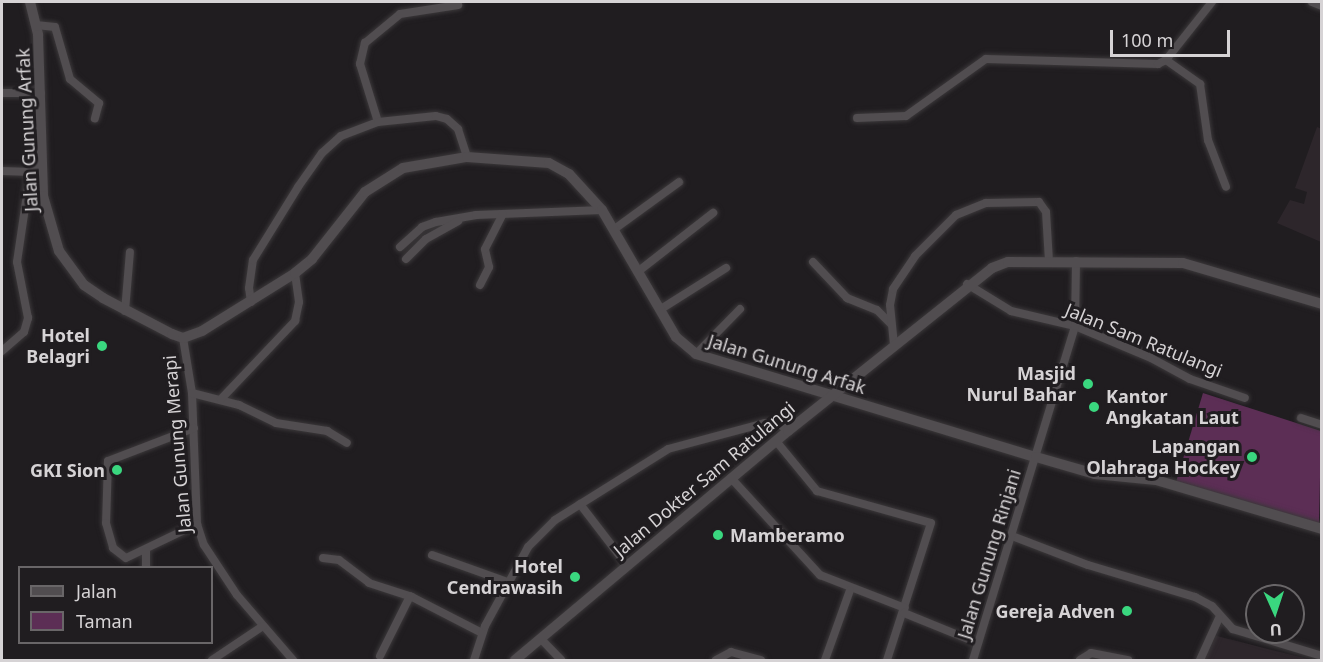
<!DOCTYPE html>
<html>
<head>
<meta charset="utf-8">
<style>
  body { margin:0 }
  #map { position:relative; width:1323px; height:662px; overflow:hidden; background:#201d20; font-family:"Noto Sans",sans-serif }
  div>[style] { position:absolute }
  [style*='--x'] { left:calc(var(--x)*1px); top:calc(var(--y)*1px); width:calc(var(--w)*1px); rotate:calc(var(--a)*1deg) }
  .built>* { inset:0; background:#2d262b }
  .green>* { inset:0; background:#5c2e55 }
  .roads { filter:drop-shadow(0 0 2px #3b383a) drop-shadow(0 0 2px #3b383a) }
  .minor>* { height:8px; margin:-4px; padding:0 4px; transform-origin:4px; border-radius:4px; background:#514d50 }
  .tertiary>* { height:10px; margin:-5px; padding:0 5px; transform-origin:5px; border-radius:5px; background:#514d50 }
  .dots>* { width:16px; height:16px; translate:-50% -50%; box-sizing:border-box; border:3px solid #201d20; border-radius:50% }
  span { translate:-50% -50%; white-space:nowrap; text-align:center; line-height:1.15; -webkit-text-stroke:6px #201d20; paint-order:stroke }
  .street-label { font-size:18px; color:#d6d3d5 }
  .poi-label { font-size:18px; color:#d6d3d5; font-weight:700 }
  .right { translate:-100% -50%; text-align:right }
  .left { translate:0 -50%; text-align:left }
  .frame { position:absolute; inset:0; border:3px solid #d6d3d5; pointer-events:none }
  .legend { position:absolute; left:18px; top:566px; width:195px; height:78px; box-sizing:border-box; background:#201d20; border:2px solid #696668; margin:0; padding:8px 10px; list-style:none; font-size:18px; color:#d6d3d5 }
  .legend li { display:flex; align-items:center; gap:12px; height:30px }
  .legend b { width:30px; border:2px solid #696668 }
  .north { position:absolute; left:1245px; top:584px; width:60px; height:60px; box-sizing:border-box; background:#201d20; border:2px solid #696668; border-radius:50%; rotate:177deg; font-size:16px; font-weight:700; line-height:24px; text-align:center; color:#d6d3d5 }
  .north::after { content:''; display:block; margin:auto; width:21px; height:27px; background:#3ad77f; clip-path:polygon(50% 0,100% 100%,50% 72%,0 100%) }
  .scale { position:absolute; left:1110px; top:30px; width:120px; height:27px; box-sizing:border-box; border:3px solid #d6d3d5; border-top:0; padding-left:8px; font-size:18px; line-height:21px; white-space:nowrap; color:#d6d3d5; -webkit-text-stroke:4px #201d20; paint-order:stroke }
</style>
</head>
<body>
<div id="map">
  <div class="built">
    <i style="clip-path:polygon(1317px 127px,1322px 129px,1321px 242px,1277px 223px,1290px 200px,1304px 204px,1307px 192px,1295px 188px)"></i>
    <i style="clip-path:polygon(1213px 635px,1312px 660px,1204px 660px)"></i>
  </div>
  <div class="green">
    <i style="clip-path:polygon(1203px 393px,1321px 431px,1319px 524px,1176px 482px)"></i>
  </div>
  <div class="roads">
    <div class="minor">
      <i style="--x:1312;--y:2;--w:11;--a:22"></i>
      <i style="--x:36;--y:25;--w:19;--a:6"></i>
      <i style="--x:55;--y:27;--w:54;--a:73.9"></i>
      <i style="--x:70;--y:79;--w:38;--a:40"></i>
      <i style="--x:99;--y:103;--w:16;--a:105"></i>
      <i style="--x:1166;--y:60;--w:42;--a:35.2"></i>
      <i style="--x:1200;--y:84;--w:57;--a:81.9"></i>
      <i style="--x:1208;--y:140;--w:50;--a:69"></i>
      <i style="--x:2;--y:93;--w:39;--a:0"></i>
      <i style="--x:857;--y:118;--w:49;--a:-2.3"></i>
      <i style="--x:906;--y:116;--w:98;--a:-35.5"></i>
      <i style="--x:986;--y:59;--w:172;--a:1.7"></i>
      <i style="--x:1158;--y:64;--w:9;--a:-27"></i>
      <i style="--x:1166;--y:60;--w:74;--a:-51.6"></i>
      <i style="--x:378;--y:122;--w:61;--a:-107.2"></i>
      <i style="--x:360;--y:64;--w:22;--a:-77"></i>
      <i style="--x:365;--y:43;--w:45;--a:-39.6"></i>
      <i style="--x:400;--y:14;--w:59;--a:-8.8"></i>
      <i style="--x:2;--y:171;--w:30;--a:2"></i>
      <i style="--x:616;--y:228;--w:78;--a:-36.1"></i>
      <i style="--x:400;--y:247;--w:30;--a:-42"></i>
      <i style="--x:422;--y:227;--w:15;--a:-20"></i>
      <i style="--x:436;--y:222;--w:41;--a:-9.9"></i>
      <i style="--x:476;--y:215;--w:126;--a:-2.3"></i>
      <i style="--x:406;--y:259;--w:28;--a:-45"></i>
      <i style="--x:426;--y:239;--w:37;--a:-29"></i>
      <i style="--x:813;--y:262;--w:50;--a:46.6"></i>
      <i style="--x:847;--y:298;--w:32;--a:22"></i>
      <i style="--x:877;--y:310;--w:20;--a:45"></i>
      <i style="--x:640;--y:270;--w:93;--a:-38"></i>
      <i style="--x:967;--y:284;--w:52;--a:31.5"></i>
      <i style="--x:1011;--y:311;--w:66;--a:13.2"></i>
      <i style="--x:1075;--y:326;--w:82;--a:22.8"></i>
      <i style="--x:1151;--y:358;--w:44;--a:28.3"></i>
      <i style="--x:1190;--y:379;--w:58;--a:19.1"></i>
      <i style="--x:480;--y:285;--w:20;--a:-63"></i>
      <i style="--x:489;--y:267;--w:18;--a:-103"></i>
      <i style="--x:485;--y:249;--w:39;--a:-63"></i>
      <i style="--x:251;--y:302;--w:14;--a:-98"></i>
      <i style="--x:249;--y:288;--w:28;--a:-82"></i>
      <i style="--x:253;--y:260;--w:86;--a:-58.3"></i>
      <i style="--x:298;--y:187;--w:42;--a:-54.8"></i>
      <i style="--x:322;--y:153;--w:25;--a:-42"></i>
      <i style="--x:341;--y:136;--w:40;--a:-21"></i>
      <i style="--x:378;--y:122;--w:58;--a:-5.9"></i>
      <i style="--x:436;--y:116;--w:11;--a:15"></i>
      <i style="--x:447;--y:119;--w:15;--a:42"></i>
      <i style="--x:458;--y:129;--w:29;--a:72"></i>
      <i style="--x:661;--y:309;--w:77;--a:-32.2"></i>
      <i style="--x:125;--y:311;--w:59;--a:-85.2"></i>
      <i style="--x:183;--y:338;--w:56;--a:80.7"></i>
      <i style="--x:192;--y:393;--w:131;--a:87.8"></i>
      <i style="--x:197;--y:524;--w:22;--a:72"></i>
      <i style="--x:204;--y:545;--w:60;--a:56.6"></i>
      <i style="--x:237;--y:595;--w:86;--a:49.3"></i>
      <i style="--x:894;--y:345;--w:40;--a:-95.7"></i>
      <i style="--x:890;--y:305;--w:16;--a:-79"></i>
      <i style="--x:893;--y:289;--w:40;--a:-56"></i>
      <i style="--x:915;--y:256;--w:58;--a:-45"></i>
      <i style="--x:956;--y:215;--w:32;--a:-22"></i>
      <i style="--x:986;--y:203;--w:53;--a:-1.1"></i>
      <i style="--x:1039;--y:202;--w:12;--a:55"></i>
      <i style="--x:1046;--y:212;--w:49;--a:86.5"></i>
      <i style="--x:2;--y:351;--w:29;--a:-41"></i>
      <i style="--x:24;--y:332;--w:15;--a:-74"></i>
      <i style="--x:28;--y:318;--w:57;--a:-101.1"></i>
      <i style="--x:17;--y:262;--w:89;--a:-81.6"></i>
      <i style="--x:30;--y:174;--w:17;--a:-50"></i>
      <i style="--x:696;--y:354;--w:63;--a:-45.6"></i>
      <i style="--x:192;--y:393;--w:49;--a:14.3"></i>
      <i style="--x:239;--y:405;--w:41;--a:25.9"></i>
      <i style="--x:276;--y:423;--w:52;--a:8.9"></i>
      <i style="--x:327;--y:431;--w:23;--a:31"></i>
      <i style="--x:221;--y:399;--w:108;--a:-46.5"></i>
      <i style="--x:295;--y:321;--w:19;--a:-78"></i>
      <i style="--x:299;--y:302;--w:29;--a:-98"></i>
      <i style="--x:1301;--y:418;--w:22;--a:18"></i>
      <i style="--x:194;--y:428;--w:92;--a:159"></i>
      <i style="--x:108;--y:461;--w:62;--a:91.8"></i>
      <i style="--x:106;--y:523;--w:26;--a:74"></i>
      <i style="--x:113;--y:548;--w:16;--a:38"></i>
      <i style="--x:126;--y:558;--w:79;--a:-25.6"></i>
      <i style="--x:776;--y:441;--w:65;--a:50.6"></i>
      <i style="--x:817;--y:491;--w:118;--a:15.7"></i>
      <i style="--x:931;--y:523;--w:144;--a:107.8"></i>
      <i style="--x:731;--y:478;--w:132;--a:47.5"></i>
      <i style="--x:820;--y:575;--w:91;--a:21.2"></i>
      <i style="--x:580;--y:504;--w:76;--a:52.5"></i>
      <i style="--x:1012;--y:536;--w:81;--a:20.9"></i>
      <i style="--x:1088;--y:565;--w:112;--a:16.7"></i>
      <i style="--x:1195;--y:597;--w:19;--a:28"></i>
      <i style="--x:1212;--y:606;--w:31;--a:48"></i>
      <i style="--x:1233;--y:629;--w:93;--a:16.9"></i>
      <i style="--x:432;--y:555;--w:81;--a:19.6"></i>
      <i style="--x:323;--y:558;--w:16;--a:7"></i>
      <i style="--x:339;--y:560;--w:38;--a:37"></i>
      <i style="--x:369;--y:583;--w:45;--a:18"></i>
      <i style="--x:412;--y:597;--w:79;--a:27.2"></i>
      <i style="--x:146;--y:568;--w:17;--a:-90"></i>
      <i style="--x:904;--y:613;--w:80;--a:22.1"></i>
      <i style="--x:541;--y:639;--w:29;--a:46"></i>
      <i style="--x:380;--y:656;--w:67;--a:-63.4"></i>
      <i style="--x:212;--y:660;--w:61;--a:-33.7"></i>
      <i style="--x:474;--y:660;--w:36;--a:-72"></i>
      <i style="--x:485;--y:626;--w:90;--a:-61.4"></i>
      <i style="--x:528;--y:547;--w:38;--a:-45"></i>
      <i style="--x:555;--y:520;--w:133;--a:-32.1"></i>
      <i style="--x:668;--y:449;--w:100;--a:-15"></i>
      <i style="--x:765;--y:423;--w:13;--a:0"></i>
      <i style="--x:778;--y:423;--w:13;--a:39"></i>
      <i style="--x:716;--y:660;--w:17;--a:-28"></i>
      <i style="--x:731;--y:652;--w:31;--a:15"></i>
      <i style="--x:825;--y:660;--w:74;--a:-70.3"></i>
      <i style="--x:973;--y:660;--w:349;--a:-73"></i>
      <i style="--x:1075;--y:326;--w:65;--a:-89.1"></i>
      <i style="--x:1080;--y:660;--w:13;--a:-32"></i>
      <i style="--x:1091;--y:653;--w:38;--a:11"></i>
      <i style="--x:1200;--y:660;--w:46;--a:-65.7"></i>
    </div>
    <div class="tertiary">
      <i style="--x:30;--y:2;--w:34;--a:76"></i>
      <i style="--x:38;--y:35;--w:161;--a:88.2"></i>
      <i style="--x:43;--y:196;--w:57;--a:73.8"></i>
      <i style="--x:59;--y:251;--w:42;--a:53.7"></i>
      <i style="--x:84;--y:285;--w:23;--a:34"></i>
      <i style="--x:103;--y:298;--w:78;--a:27.6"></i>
      <i style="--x:172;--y:334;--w:12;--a:20"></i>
      <i style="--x:183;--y:338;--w:20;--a:-20"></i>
      <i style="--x:202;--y:331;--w:110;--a:-31.9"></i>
      <i style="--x:295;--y:273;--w:22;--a:-39"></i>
      <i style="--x:312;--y:259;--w:85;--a:-51.7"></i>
      <i style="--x:365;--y:192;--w:45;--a:-32.3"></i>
      <i style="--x:403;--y:168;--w:65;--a:-9.8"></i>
      <i style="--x:467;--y:157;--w:82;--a:4.2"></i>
      <i style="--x:549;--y:163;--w:23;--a:29"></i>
      <i style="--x:569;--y:174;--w:49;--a:47.5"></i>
      <i style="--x:602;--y:210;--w:147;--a:59.8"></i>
      <i style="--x:676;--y:337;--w:26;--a:40"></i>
      <i style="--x:696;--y:354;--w:355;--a:16.9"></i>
      <i style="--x:1036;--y:457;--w:61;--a:16.1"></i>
      <i style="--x:1095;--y:474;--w:61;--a:5.6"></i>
      <i style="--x:1156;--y:480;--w:173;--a:16.4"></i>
      <i style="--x:515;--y:660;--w:356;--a:-40"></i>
      <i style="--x:788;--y:431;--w:261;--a:-38.6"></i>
      <i style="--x:992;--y:268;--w:17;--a:-21"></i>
      <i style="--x:1008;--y:262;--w:175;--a:0.3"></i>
      <i style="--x:1183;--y:263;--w:145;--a:16.4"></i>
    </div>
  </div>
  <div class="dots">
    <i style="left:102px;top:346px;background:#3ad77f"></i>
    <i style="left:1088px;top:384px;background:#3ad77f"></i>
    <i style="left:1094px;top:407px;background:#3ad77f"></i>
    <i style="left:1252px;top:457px;background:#3ad77f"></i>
    <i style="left:117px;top:470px;background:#3ad77f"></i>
    <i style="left:718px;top:535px;background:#3ad77f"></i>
    <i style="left:575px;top:577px;background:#3ad77f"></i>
    <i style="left:1127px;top:611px;background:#3ad77f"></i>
  </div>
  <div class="street-label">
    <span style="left:27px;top:130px;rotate:-93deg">Jalan Gunung Arfak</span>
    <span style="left:1144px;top:340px;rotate:22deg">Jalan Sam Ratulangi</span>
    <span style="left:787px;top:364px;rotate:17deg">Jalan Gunung Arfak</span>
    <span style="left:177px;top:444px;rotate:-95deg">Jalan Gunung Merapi</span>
    <span style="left:704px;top:479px;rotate:-40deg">Jalan Dokter Sam Ratulangi</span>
    <span style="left:989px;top:554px;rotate:-73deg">Jalan Gunung Rinjani</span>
  </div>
  <div class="poi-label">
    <span class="right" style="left:90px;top:346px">Hotel<br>Belagri</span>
    <span class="right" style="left:1076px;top:384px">Masjid<br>Nurul Bahar</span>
    <span class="left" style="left:1106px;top:407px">Kantor<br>Angkatan Laut</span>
    <span class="right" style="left:1240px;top:457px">Lapangan<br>Olahraga Hockey</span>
    <span class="right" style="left:105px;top:470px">GKI Sion</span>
    <span class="left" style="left:730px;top:535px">Mamberamo</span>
    <span class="right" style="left:563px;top:577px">Hotel<br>Cendrawasih</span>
    <span class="right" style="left:1115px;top:611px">Gereja Adven</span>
  </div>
  <div class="frame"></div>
  <ul class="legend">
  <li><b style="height:8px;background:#514d50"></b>Jalan</li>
  <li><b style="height:16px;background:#5c2e55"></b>Taman</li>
  </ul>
  <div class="north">U</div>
  <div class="scale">100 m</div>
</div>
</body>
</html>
